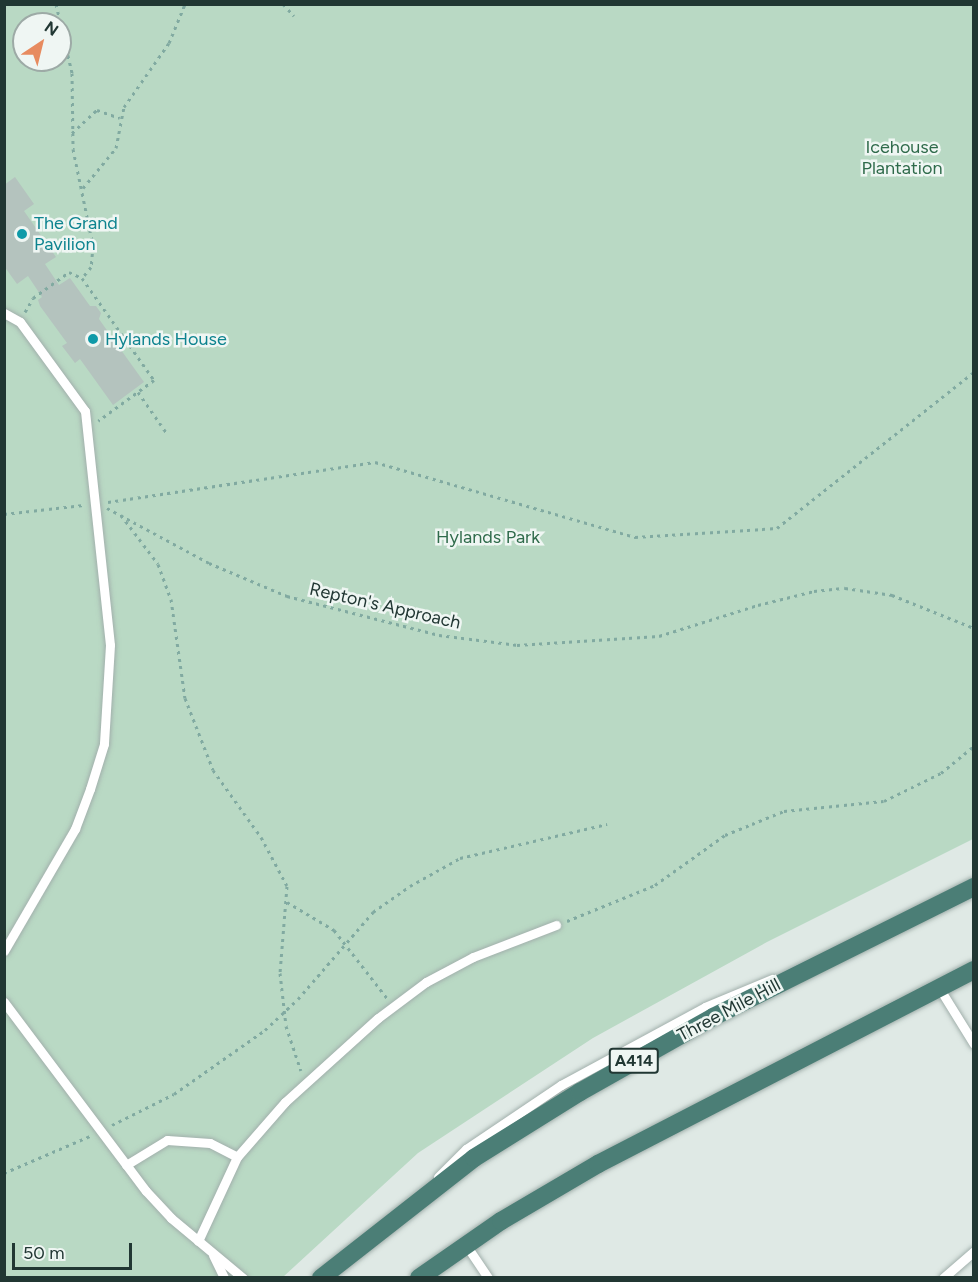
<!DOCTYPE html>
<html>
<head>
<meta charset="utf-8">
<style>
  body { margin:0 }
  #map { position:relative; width:978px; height:1282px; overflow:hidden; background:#dfe9e5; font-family:Figtree,sans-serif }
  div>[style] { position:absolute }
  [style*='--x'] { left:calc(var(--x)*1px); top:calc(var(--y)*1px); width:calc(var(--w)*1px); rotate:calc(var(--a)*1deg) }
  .green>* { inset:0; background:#b9d9c4 }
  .building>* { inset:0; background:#b4c3be }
  .path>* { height:3px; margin-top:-1.5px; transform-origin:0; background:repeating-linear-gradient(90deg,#81aaa1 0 3px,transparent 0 7.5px) }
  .roads { filter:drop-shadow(0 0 2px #a2b0ac) drop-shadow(0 0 2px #a2b0ac) }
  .service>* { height:9px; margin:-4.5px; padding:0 4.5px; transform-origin:4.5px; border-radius:4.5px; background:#fff }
  .trunk>* { height:18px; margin:-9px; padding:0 9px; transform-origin:9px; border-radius:9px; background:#4b7e76 }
  .dots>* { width:16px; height:16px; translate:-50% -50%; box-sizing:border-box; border:3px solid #eff6f3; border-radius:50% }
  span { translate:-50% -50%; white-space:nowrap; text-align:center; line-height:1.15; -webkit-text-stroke:5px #eff6f3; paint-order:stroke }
  .shield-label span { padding:2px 4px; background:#eff6f3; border:2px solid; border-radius:4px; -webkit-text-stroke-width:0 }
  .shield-label { font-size:16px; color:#213733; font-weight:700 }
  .park-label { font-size:18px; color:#2f6b4b }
  .culture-label { font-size:18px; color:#0d838f }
  .left { translate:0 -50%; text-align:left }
  .street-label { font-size:18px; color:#213733 }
  .frame { position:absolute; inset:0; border:6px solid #213733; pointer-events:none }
  .north { position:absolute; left:12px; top:12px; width:60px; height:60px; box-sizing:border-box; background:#eff6f3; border:2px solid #9daaa6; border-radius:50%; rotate:35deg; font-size:16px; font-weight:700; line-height:24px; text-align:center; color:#213733 }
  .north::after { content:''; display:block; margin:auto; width:21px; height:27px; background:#e78b5f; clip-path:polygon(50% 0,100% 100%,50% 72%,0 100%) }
  .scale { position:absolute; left:12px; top:1243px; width:120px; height:27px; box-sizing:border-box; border:3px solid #213733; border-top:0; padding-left:8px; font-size:18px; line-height:21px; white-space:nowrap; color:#213733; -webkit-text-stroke:4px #eff6f3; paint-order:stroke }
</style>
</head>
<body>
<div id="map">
  <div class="green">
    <i style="clip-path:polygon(evenodd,5px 5px,973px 5px,973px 839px,767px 942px,593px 1038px,418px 1153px,283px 1277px,5px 1278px,5px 5px,24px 24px,60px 24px,60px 60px,24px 60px,24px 24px)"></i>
  </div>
  <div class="building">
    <i style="clip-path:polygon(15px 177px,34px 204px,24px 211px,56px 257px,45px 264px,59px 285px,70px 278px,90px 306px,96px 306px,101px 313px,99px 319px,111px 336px,118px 336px,123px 343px,121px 350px,144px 382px,113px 405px,80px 359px,75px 363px,62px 346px,67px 343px,40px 306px,38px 300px,42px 297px,28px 276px,17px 284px,4px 266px,4px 185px)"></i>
  </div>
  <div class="path">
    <i style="--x:56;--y:4;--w:71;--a:76.9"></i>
    <i style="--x:72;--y:73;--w:76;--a:89.2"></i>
    <i style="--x:73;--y:149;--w:99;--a:78.3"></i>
    <i style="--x:93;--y:246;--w:21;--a:95"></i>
    <i style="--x:91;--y:267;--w:14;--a:129"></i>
    <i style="--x:283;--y:4;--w:16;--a:47"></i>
    <i style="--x:72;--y:133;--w:34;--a:-43"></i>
    <i style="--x:97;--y:110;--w:24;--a:19"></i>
    <i style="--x:83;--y:188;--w:52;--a:-50.5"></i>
    <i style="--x:116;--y:148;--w:42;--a:-79"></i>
    <i style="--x:124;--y:107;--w:78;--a:-54.9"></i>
    <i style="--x:169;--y:43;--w:42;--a:-67.7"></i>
    <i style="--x:25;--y:312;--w:16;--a:-60"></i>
    <i style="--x:33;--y:298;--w:44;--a:-35.8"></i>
    <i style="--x:69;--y:272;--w:14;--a:25"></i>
    <i style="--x:82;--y:278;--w:125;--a:54.8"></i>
    <i style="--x:154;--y:380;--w:69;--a:143.8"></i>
    <i style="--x:138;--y:392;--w:52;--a:55.1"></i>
    <i style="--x:108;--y:502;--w:270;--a:-8.5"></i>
    <i style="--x:375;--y:462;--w:271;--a:16.1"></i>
    <i style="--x:635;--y:537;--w:142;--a:-3.6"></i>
    <i style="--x:777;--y:528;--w:251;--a:-38.4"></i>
    <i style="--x:107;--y:508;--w:116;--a:28.3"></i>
    <i style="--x:209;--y:563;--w:85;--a:22.9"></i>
    <i style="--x:287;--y:596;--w:157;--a:14.4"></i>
    <i style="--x:439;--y:635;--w:79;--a:7.3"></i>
    <i style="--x:517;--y:645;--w:142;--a:-3.6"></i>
    <i style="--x:659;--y:636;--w:104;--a:-17.4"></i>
    <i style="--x:758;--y:605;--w:58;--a:-14"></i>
    <i style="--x:814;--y:591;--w:31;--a:-6"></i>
    <i style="--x:845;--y:588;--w:48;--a:8.5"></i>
    <i style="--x:892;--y:595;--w:88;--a:21.9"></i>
    <i style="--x:4;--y:514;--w:80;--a:-6.5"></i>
    <i style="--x:121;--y:515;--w:61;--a:52.9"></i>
    <i style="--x:158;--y:564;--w:37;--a:70"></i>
    <i style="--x:171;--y:599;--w:100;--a:82"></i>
    <i style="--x:185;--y:698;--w:77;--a:68.7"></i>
    <i style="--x:213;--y:770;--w:82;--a:54.4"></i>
    <i style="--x:261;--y:837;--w:55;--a:62"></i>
    <i style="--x:287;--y:886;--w:87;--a:94.6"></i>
    <i style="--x:280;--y:973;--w:53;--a:83.5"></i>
    <i style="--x:286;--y:1026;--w:47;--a:71.6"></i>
    <i style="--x:287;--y:902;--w:55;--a:30.8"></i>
    <i style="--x:334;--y:930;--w:86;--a:52.1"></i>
    <i style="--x:567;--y:921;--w:95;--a:-22.2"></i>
    <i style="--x:655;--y:885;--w:86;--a:-35.5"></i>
    <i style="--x:725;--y:835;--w:29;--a:-22"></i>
    <i style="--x:752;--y:824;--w:35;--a:-22"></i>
    <i style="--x:784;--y:811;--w:100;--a:-5.7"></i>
    <i style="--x:884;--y:801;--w:64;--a:-26.2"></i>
    <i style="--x:941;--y:773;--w:43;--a:-39.3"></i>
    <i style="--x:112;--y:1125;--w:69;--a:-26.6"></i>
    <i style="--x:174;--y:1094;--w:111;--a:-35.1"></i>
    <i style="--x:265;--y:1030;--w:45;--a:-43.2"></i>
    <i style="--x:298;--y:999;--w:115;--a:-49.2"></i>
    <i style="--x:373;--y:912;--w:45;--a:-35.1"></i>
    <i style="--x:410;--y:886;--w:57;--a:-29.2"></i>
    <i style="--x:460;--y:858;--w:151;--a:-13"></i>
    <i style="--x:4;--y:1173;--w:94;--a:-23.3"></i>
  </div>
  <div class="roads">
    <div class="service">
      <i style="--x:4;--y:313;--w:18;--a:29"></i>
      <i style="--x:20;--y:322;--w:110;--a:53.9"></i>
      <i style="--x:85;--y:411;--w:235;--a:83.9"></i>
      <i style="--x:110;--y:645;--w:99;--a:93.5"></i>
      <i style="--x:104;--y:744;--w:47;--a:107.3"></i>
      <i style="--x:90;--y:789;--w:43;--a:110.6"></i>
      <i style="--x:75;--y:829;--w:141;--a:120.2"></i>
      <i style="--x:938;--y:986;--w:68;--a:58.2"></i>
      <i style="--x:4;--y:1002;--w:236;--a:53.1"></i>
      <i style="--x:146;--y:1191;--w:37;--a:47"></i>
      <i style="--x:171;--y:1218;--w:94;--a:39.8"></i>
      <i style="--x:126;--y:1165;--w:48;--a:-31.4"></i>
      <i style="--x:167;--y:1140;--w:43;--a:4"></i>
      <i style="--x:210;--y:1143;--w:30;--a:27"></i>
      <i style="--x:438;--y:1177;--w:40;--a:-45"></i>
      <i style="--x:466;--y:1149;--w:115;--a:-34"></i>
      <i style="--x:561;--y:1085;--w:164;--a:-28.4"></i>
      <i style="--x:705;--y:1007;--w:73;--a:-22.7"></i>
      <i style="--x:198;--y:1241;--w:93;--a:-65.1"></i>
      <i style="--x:237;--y:1157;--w:73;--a:-48.9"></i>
      <i style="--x:285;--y:1102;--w:125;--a:-42.1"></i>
      <i style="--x:378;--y:1018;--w:60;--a:-36.9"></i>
      <i style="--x:426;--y:982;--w:53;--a:-28"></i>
      <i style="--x:473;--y:957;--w:89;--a:-21.1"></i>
      <i style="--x:466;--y:1245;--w:40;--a:56"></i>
      <i style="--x:213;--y:1255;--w:25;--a:64"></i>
      <i style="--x:943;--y:1278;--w:41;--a:-41.1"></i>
    </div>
    <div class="trunk">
      <i style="--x:321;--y:1278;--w:194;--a:-38.1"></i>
      <i style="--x:474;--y:1158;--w:125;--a:-31.9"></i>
      <i style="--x:580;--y:1092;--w:153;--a:-29.4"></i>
      <i style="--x:713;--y:1017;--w:292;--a:-26.5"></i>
      <i style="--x:419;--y:1278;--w:100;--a:-34.8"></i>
      <i style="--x:501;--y:1221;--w:113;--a:-30.4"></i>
      <i style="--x:598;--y:1164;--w:423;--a:-27.3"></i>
    </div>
  </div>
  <div class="dots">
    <i style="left:22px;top:234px;background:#0f9aa8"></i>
    <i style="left:93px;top:339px;background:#0f9aa8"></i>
  </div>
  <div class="shield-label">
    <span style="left:634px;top:1061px">A414</span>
  </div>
  <div class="park-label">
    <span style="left:902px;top:158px">Icehouse<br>Plantation</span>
    <span style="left:488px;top:537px">Hylands Park</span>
  </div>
  <div class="culture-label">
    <span class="left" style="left:34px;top:234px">The Grand<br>Pavilion</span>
    <span class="left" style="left:105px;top:339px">Hylands House</span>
  </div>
  <div class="street-label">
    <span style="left:385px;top:606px;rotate:13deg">Repton's Approach</span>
    <span style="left:729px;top:1010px;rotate:-28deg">Three Mile Hill</span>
  </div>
  <div class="frame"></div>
  <div class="north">N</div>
  <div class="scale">50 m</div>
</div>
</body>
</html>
